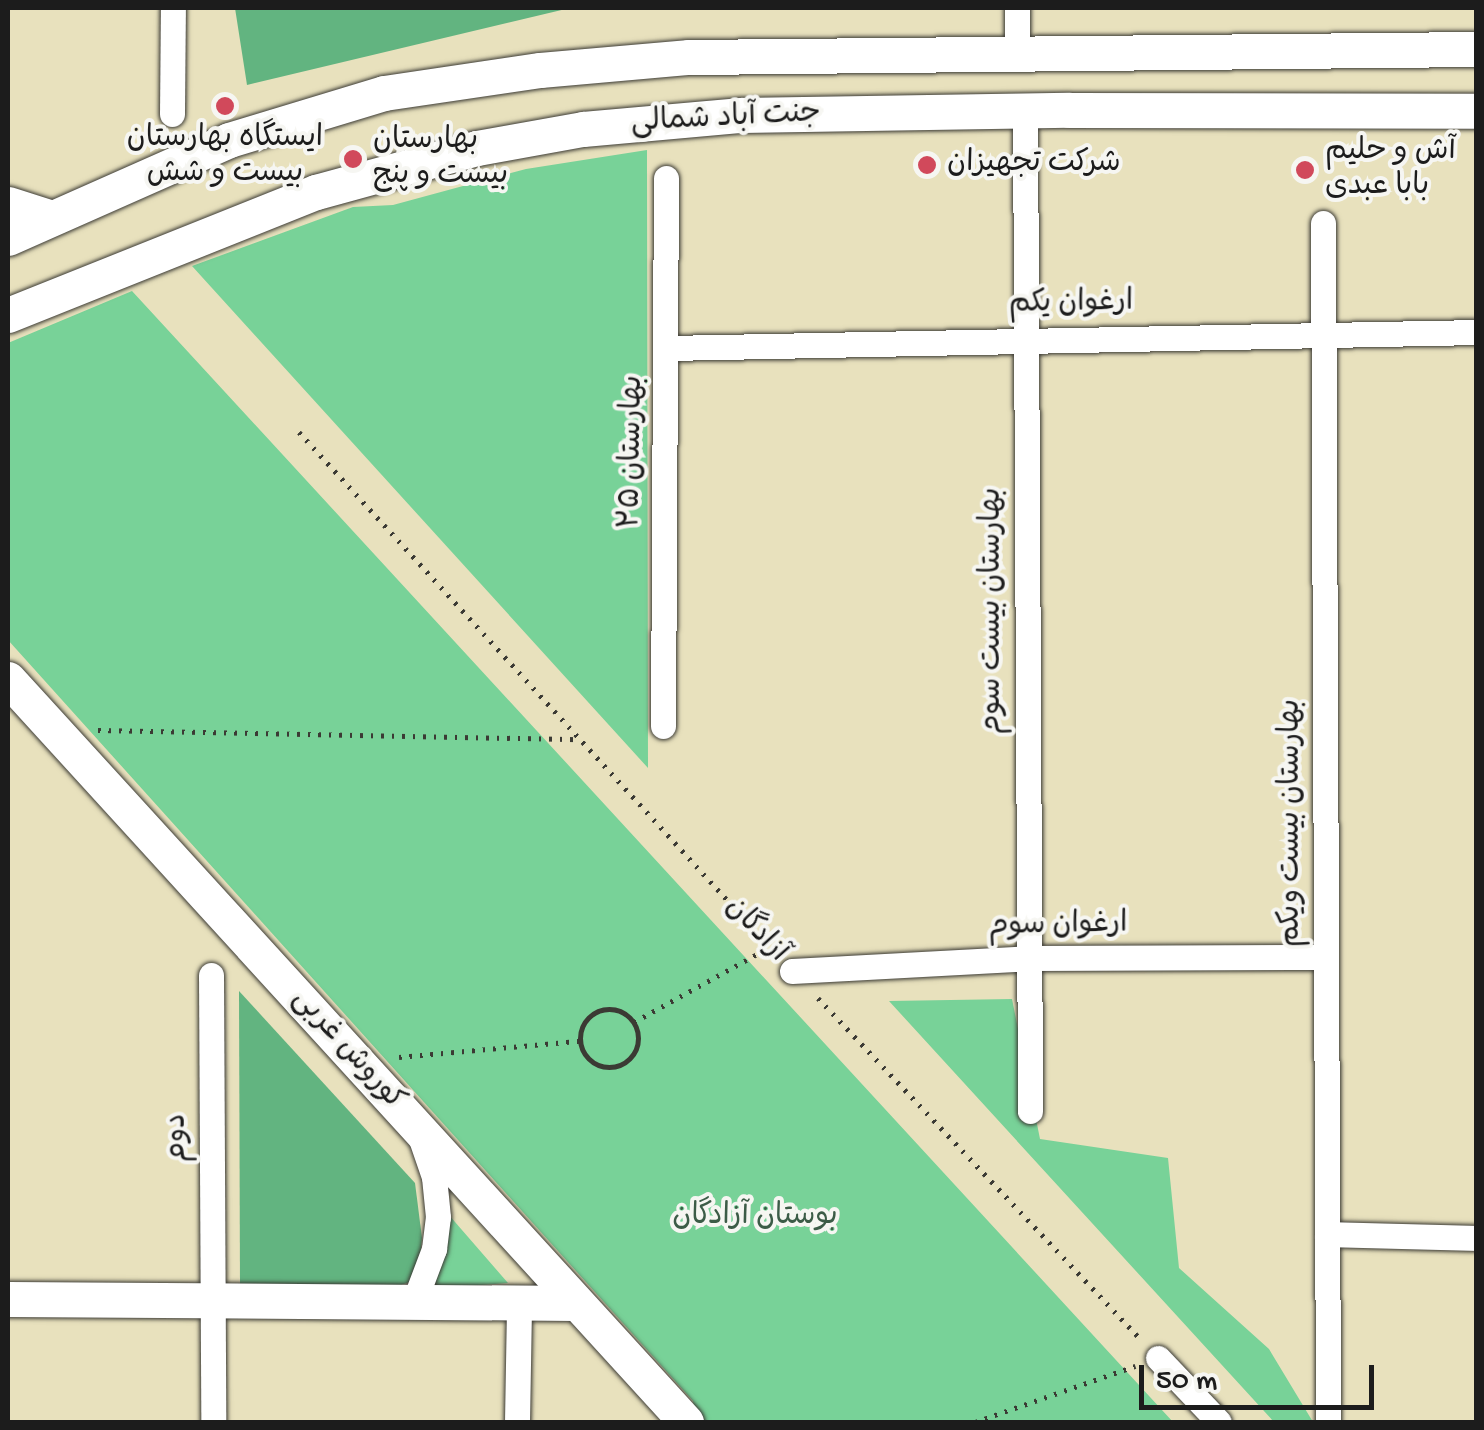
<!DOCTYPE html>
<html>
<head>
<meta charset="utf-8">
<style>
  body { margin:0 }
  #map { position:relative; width:1484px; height:1430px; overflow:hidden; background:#e8e1bd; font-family:"Gochi Hand","Playpen Sans Arabic",sans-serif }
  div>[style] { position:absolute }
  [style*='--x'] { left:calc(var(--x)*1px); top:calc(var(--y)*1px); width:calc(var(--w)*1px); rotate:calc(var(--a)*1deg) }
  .green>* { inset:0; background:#78d298 }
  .forest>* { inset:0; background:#62b480 }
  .path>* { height:5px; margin-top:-2.5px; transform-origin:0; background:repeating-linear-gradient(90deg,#3b3a34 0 2.5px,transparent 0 10.5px) }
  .path>.ring { margin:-2.5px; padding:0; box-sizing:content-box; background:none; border:5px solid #3b3a34; border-radius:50% }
  .roads { filter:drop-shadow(0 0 2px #3b3a34) drop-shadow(0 0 2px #3b3a34) }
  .street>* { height:25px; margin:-12.5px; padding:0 12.5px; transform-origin:12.5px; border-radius:12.5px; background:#fff }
  .secondary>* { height:35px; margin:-17.5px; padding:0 17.5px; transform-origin:17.5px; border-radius:17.5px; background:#fff }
  .dots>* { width:28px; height:28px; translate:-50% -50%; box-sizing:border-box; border:5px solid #f6f6f2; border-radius:50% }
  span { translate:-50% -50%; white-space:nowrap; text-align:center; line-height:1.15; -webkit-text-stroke:8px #f6f6f2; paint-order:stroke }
  .street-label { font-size:30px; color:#1c1c1c }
  .poi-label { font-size:30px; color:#1c1c1c }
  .left { translate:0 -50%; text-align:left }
  .park-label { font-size:30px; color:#3c5c47 }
  .frame { position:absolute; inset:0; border:10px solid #1c1c1c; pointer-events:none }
  .scale { position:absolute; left:1139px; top:1365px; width:235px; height:45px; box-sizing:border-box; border:5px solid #1c1c1c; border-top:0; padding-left:12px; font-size:30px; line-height:35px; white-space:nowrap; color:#1c1c1c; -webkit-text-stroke:8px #f6f6f2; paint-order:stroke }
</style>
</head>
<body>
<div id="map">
  <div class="green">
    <i style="clip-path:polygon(647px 150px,648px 768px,192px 266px,353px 207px,393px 205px,526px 169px)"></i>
    <i style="clip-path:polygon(132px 291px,1173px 1422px,696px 1422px,693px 1401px,8px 640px,8px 343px)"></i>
    <i style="clip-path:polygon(1012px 999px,1040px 1139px,1168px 1158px,1179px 1268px,1269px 1349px,1313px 1422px,1274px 1422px,889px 1001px)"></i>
    <i style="clip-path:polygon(442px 1207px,508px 1283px,430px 1289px,445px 1245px)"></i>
  </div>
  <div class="forest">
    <i style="clip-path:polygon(235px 8px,570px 8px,247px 85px)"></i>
    <i style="clip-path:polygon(239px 991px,415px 1183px,422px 1238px,418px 1279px,390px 1289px,240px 1286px)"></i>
  </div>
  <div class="path">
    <i style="--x:299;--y:432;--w:702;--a:47.54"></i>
    <i style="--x:98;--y:730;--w:482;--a:1.1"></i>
    <i style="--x:818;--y:998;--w:469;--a:46.6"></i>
    <i class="ring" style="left:580px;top:1009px;width:53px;height:53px"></i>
    <i style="--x:634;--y:1022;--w:155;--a:-28.9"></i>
    <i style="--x:399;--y:1057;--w:182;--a:-5.1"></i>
    <i style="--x:975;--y:1422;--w:170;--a:-19.3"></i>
  </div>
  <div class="roads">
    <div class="street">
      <i style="--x:1017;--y:52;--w:44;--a:-90"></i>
      <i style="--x:1025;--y:110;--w:1001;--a:89.71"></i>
      <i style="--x:172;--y:114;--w:106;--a:-89.5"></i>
      <i style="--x:1323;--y:223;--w:1199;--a:89.76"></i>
      <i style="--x:668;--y:348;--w:808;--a:-1.13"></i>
      <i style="--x:663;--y:726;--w:548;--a:-89.69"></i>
      <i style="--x:792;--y:971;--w:237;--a:-3.1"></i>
      <i style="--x:1029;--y:958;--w:297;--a:-0.2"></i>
      <i style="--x:211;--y:975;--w:447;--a:89.7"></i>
      <i style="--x:1327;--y:1234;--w:149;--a:1.5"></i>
      <i style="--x:414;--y:1302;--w:57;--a:-69.3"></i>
      <i style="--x:434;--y:1249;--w:32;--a:-83"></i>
      <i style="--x:438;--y:1217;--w:40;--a:-95.7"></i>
      <i style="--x:434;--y:1177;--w:40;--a:-108.9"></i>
      <i style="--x:1158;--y:1358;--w:88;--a:46.4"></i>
      <i style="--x:517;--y:1422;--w:120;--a:-89"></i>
    </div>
    <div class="secondary">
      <i style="--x:8;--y:204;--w:46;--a:17.7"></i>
      <i style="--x:8;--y:238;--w:242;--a:-23.9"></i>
      <i style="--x:229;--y:140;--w:162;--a:-16.9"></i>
      <i style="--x:384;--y:93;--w:158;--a:-8.4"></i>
      <i style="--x:540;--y:70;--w:150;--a:-5"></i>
      <i style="--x:689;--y:57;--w:787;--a:-0.58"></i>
      <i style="--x:8;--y:315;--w:332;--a:-21.8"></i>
      <i style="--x:316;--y:192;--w:167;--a:-15.3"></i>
      <i style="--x:477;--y:148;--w:108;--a:-10.2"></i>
      <i style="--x:583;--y:129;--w:159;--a:-5.1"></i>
      <i style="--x:741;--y:115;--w:328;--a:-0.9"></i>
      <i style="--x:1069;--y:110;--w:407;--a:0.1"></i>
      <i style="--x:8;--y:679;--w:1006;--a:47.62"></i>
      <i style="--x:8;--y:1299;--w:568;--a:0.4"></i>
    </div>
  </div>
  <div class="dots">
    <i style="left:225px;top:106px;background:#d1495b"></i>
    <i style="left:353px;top:159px;background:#d1495b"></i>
    <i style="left:927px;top:165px;background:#d1495b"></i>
    <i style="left:1305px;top:170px;background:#d1495b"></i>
  </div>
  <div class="street-label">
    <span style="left:726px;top:120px;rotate:-3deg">جنت آباد شمالی</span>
    <span style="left:1071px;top:305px;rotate:-1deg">ارغوان یکم</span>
    <span style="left:634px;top:452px;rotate:-89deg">بهارستان ۲۵</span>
    <span style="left:994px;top:611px;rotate:-90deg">بهارستان بیست سوم</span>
    <span style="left:1293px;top:823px;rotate:-90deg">بهارستان بیست ویکم</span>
    <span style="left:1058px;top:927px;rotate:-1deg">ارغوان سوم</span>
    <span style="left:755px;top:931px;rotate:47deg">آزادگان</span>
    <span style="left:347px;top:1051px;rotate:48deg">کوروش غربی</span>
    <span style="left:179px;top:1138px;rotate:-90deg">دوم</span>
  </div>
  <div class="poi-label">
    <span style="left:225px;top:157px">ایستگاه بهارستان<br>بیست و شش</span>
    <span class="left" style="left:373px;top:159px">بهارستان<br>بیست و پنج</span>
    <span class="left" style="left:1325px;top:170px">آش و حلیم<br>بابا عبدی</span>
    <span class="left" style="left:947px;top:165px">شرکت تجهیزان</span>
  </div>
  <div class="park-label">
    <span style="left:755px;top:1218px">بوستان آزادگان</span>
  </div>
  <div class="frame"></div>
  <div class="scale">50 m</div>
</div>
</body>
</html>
